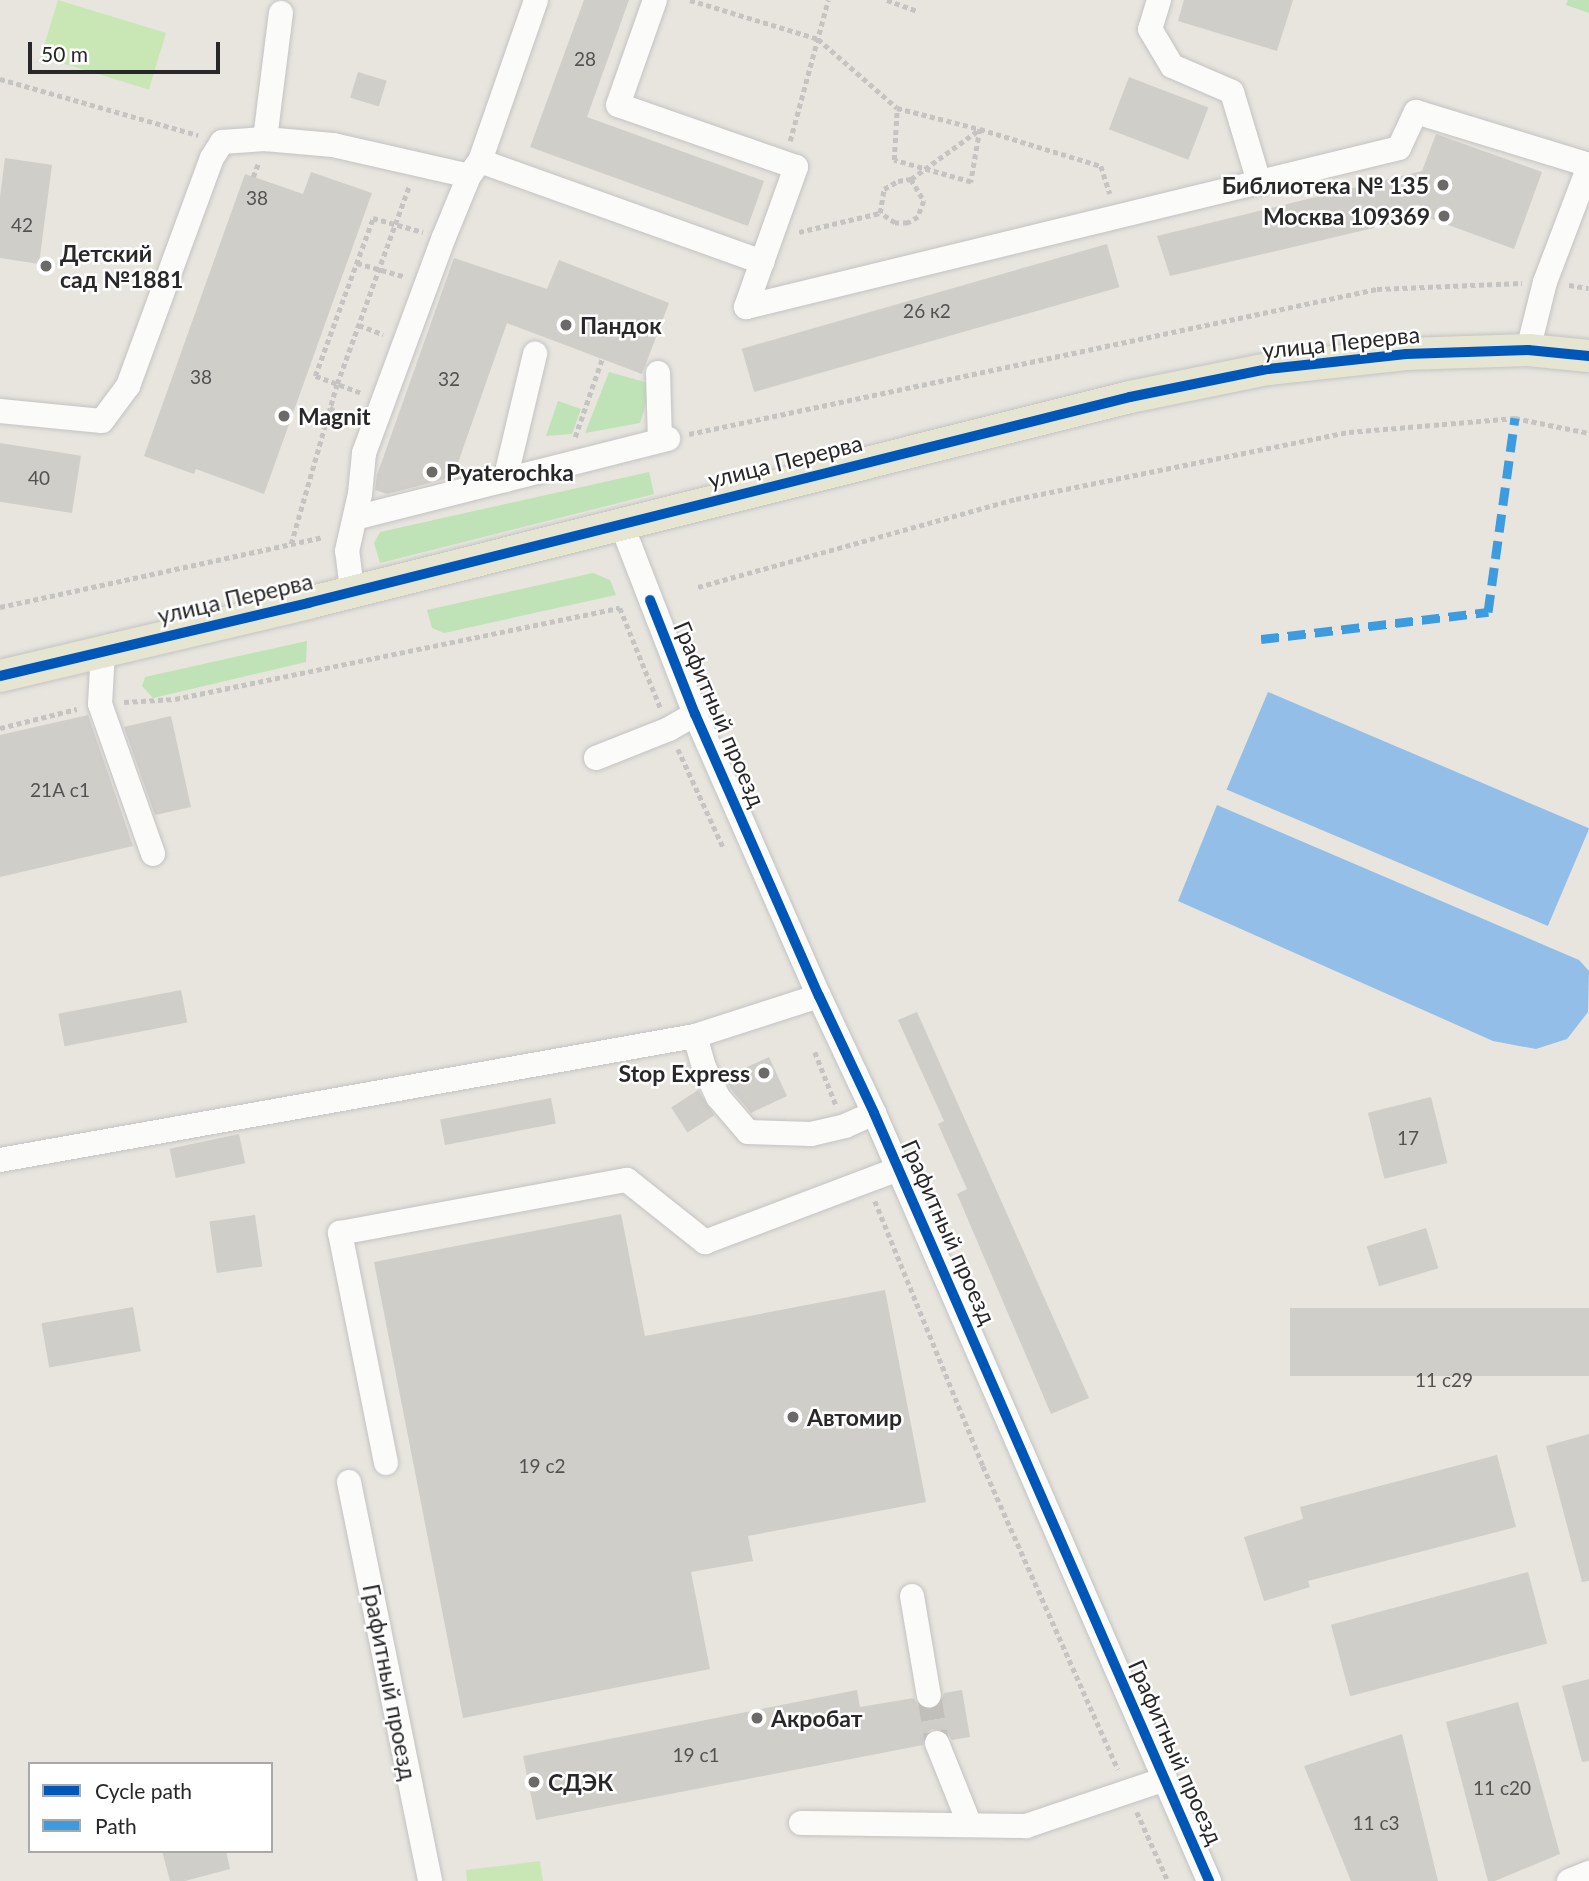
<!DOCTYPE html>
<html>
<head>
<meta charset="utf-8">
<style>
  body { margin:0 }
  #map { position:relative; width:1589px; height:1881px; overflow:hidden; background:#e7e5de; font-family:Lato,sans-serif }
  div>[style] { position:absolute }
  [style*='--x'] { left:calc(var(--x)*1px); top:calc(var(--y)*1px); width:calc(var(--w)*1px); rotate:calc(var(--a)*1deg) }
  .green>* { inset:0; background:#bfe3b6 }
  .pitch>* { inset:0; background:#c9e7b4; transform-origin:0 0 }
  .water>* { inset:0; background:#92bee8; transform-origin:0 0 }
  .building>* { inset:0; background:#d0cec9; transform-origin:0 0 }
  .minor-tunnel>* { height:24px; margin-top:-12px; transform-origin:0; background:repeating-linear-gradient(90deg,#c1bfba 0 24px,transparent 0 36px) }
  .path>* { height:4.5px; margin-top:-2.25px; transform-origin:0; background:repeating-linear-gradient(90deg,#c5c4c3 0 5px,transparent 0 8.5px) }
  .roads { filter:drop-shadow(0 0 2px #c4c3c3) drop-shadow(0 0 2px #c4c3c3) }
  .minor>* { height:24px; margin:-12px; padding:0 12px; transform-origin:12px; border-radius:12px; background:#fbfbfa }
  .major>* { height:32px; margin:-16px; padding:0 16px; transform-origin:16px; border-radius:16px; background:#e5e5d2 }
  .quiet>* { height:9px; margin-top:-4.5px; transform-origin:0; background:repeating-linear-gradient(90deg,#3d9ce0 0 18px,transparent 0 27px) }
  .cycleway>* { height:10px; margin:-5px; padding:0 5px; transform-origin:5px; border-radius:5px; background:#0057b8 }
  .dots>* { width:19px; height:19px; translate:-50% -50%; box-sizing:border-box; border:4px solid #fff; border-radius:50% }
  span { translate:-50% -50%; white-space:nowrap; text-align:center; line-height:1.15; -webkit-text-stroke:5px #fff; paint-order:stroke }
  .number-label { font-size:19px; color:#535251 }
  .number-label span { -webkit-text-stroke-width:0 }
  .poi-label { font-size:23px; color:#282828; font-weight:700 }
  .right { translate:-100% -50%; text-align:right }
  .left { translate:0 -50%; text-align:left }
  .street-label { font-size:23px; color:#282828 }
  .legend { position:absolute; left:28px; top:1762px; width:245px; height:91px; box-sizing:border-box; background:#fff; border:2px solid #a9a9a9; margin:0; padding:9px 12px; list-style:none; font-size:21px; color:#282828 }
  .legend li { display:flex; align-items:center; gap:14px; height:35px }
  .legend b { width:35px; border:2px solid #a9a9a9 }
  .scale { position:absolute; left:28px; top:42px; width:192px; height:32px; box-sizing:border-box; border:4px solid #282828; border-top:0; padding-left:9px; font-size:21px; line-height:24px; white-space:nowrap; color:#282828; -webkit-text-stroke:5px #fff; paint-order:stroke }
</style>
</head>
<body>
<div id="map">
  <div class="green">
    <i style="clip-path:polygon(1568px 0,1589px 0,1589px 13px,1566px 5px)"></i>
    <i style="clip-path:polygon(609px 372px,652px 384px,640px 423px,585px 433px)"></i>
    <i style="clip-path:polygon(558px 401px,581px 409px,572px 434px,546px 436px)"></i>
    <i style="clip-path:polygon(649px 472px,654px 494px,380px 563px,374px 543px,380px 532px)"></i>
    <i style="clip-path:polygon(593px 573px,610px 580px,616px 595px,444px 633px,432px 628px,427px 610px)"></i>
    <i style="clip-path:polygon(307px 641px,306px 662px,153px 698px,142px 686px,145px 677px)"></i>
  </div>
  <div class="pitch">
    <i style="left:58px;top:0;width:113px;height:59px;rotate:17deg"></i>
    <i style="clip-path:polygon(540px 1861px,543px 1881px,467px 1881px,466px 1870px)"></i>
  </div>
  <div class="water">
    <i style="left:1268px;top:692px;width:349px;height:106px;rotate:23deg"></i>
    <i style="clip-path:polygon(1217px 805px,1579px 960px,1589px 971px,1588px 1012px,1567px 1039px,1536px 1049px,1493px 1041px,1178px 901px)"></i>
  </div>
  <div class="building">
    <i style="clip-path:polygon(584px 0,629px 0,587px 117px,764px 181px,748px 226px,530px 147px)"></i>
    <i style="clip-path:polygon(1184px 0,1293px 0,1277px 51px,1178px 21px)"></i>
    <i style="left:358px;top:72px;width:30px;height:27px;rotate:17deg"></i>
    <i style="left:1129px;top:77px;width:85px;height:56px;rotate:21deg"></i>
    <i style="clip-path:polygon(1436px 134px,1542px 172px,1514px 249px,1424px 216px,1170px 276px,1157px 236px,1422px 171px)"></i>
    <i style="clip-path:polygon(5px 158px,52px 165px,39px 264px,0 258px,0 197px)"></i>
    <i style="clip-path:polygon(311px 172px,372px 193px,264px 494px,196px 469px,194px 474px,144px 456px,245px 174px,303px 194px)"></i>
    <i style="left:1107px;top:244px;width:45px;height:380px;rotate:74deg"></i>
    <i style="clip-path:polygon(454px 258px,547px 289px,559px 260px,669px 303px,642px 374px,507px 323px,453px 477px,387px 494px,375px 490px,377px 475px)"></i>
    <i style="left:0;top:443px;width:82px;height:58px;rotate:9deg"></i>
    <i style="clip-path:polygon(88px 715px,133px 846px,0 877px,0 735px)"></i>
    <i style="clip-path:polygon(171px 716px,191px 807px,155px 815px,124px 727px)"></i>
    <i style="left:181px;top:990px;width:33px;height:125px;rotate:79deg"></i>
    <i style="clip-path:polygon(917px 1012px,1089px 1398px,1051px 1414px,957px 1194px,967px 1189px,938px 1124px,944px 1121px,898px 1020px)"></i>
    <i style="clip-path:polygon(769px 1057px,787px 1096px,751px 1113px,731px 1089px,725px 1077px)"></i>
    <i style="left:698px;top:1090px;width:30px;height:32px;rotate:57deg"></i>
    <i style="left:1431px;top:1097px;width:68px;height:65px;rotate:76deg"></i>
    <i style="left:551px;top:1098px;width:26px;height:113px;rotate:79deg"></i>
    <i style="left:239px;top:1134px;width:30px;height:71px;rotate:78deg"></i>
    <i style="clip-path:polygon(621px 1214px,645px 1336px,885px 1290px,926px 1502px,748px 1536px,753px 1561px,691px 1572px,710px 1669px,463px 1718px,374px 1262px)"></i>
    <i style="left:255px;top:1215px;width:52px;height:46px;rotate:82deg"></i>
    <i style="left:1426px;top:1228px;width:42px;height:62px;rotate:73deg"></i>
    <i style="left:133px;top:1307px;width:45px;height:93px;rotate:80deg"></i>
    <i style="left:1589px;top:1308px;width:68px;height:299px;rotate:90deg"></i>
    <i style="clip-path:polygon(1589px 1434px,1589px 1581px,1582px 1582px,1546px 1446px)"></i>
    <i style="clip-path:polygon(1497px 1455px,1516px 1527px,1308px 1581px,1310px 1587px,1264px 1601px,1244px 1537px,1303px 1519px,1300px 1507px)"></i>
    <i style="left:1528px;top:1572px;width:74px;height:204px;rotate:75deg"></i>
    <i style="clip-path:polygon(1589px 1679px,1589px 1761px,1582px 1762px,1562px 1686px)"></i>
    <i style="clip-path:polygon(857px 1690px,860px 1707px,914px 1698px,918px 1706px,931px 1711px,939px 1707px,944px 1693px,962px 1690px,970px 1737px,952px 1740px,946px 1731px,932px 1729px,925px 1734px,923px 1745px,536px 1820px,523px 1756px)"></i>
    <i style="clip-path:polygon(1518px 1702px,1560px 1854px,1495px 1881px,1488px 1881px,1446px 1722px)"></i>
    <i style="clip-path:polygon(1402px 1734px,1438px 1881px,1351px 1881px,1304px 1766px)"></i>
    <i style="clip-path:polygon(162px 1851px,226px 1851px,230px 1869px,185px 1881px,170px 1881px)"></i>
  </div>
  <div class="minor-tunnel">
    <i style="--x:929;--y:1696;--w:48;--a:80.3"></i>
  </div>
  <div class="path">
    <i style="--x:690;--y:0;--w:134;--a:16.9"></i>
    <i style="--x:818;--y:39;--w:105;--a:41.1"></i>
    <i style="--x:897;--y:108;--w:86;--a:14.2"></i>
    <i style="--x:980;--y:129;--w:54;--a:99.6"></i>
    <i style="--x:971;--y:182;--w:80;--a:-164.1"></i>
    <i style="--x:894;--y:160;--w:52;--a:-86.7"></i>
    <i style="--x:887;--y:0;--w:32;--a:20"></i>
    <i style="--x:0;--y:79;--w:206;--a:15.8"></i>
    <i style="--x:790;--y:141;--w:146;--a:-74.9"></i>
    <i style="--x:253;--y:177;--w:14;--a:-69"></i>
    <i style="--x:911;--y:179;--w:26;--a:59"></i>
    <i style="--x:924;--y:201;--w:17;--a:111"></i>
    <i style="--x:918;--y:217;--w:12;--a:149"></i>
    <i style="--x:908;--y:223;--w:13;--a:180"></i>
    <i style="--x:895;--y:223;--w:18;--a:-146"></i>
    <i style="--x:880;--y:213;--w:24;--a:-81"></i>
    <i style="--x:884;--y:189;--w:16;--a:-30"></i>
    <i style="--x:898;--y:181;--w:13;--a:-9"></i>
    <i style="--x:911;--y:179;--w:85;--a:-35.9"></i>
    <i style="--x:980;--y:129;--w:127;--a:17"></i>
    <i style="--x:1101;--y:166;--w:29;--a:72"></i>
    <i style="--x:799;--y:232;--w:83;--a:-13.2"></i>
    <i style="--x:357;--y:263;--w:48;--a:15.8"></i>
    <i style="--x:1569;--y:285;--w:20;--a:9"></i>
    <i style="--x:359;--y:325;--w:26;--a:21"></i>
    <i style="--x:360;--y:393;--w:48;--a:-159.3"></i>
    <i style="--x:315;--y:376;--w:168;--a:-69.8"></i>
    <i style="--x:373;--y:218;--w:52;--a:15.6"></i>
    <i style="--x:330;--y:407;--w:28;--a:44"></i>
    <i style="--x:689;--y:434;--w:703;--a:-11.9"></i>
    <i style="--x:1377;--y:289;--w:145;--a:-2.4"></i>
    <i style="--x:575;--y:437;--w:83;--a:-70.9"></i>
    <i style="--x:291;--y:544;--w:166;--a:-74"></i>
    <i style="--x:337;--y:384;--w:211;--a:-70"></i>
    <i style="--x:698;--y:587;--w:330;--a:-15.5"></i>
    <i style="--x:1016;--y:499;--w:340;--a:-11.4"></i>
    <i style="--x:1349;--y:432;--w:167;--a:-4.8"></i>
    <i style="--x:1515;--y:418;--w:76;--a:11.5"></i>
    <i style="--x:0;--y:607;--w:331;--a:-12.2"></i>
    <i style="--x:124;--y:702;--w:51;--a:-3.4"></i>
    <i style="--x:175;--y:699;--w:454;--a:-11.6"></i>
    <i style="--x:620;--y:608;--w:109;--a:67.9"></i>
    <i style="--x:0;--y:728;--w:79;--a:-13.9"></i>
    <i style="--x:678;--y:749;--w:110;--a:65.3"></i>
    <i style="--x:815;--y:1052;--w:57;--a:68.4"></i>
    <i style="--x:875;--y:1201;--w:286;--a:67.8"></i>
    <i style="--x:983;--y:1466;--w:332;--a:66"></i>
    <i style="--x:1137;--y:1812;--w:76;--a:65.8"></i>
  </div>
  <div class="roads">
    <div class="minor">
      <i style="--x:1159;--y:0;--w:30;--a:107"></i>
      <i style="--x:1150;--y:29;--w:43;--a:59.3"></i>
      <i style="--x:1172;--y:66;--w:65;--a:23.4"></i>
      <i style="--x:1232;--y:92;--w:94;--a:73.3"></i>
      <i style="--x:265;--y:139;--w:127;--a:-82.8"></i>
      <i style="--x:480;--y:161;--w:300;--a:19.7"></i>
      <i style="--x:762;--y:262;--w:101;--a:-70.3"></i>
      <i style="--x:796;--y:167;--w:188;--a:-160.8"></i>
      <i style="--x:618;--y:105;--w:111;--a:-70.6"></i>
      <i style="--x:762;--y:262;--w:48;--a:109.6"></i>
      <i style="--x:746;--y:307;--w:672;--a:-13.68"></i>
      <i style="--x:1399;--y:148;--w:40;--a:-65"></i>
      <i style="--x:1416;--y:112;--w:181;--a:17"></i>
      <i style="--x:1528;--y:350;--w:70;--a:-76"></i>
      <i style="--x:1545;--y:282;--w:124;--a:-69.2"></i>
      <i style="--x:658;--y:373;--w:67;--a:88.3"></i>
      <i style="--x:0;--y:411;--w:102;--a:5.6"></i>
      <i style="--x:102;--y:421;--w:44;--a:-53.4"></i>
      <i style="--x:128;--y:386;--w:243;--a:-69.8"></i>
      <i style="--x:212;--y:158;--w:19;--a:-58"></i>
      <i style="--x:222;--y:142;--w:43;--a:-4"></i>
      <i style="--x:265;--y:139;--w:68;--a:5"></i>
      <i style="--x:333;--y:145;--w:139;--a:12.8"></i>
      <i style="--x:505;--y:480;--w:130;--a:-76.6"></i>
      <i style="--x:355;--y:518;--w:323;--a:-14.2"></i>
      <i style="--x:621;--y:523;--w:205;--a:68.8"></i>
      <i style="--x:695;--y:714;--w:308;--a:66.3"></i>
      <i style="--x:819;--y:996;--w:129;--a:64.8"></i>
      <i style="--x:874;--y:1113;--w:838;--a:66.43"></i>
      <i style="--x:352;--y:590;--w:39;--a:-97"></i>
      <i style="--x:347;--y:551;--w:58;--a:-77.2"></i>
      <i style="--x:360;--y:494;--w:41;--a:-84.4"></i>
      <i style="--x:364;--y:453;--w:230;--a:-69.7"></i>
      <i style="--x:444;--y:237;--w:66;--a:-67.7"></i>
      <i style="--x:469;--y:176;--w:19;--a:-54"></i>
      <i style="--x:480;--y:161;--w:170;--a:-70.8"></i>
      <i style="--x:103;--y:651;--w:53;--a:93.2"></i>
      <i style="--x:100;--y:704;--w:159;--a:70.5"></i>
      <i style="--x:596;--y:758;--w:79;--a:-21.7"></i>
      <i style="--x:669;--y:729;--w:30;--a:-30"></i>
      <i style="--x:695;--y:1036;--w:32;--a:74"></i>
      <i style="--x:704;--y:1067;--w:33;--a:65"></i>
      <i style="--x:718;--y:1097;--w:46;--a:49.4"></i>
      <i style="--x:748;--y:1132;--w:63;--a:1.8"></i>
      <i style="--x:811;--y:1134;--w:35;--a:-13"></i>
      <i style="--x:845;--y:1126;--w:32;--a:-24"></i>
      <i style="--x:0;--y:1160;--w:706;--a:-10.12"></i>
      <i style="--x:695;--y:1036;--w:130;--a:-17.9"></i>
      <i style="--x:386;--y:1463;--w:235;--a:-101.3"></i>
      <i style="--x:340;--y:1233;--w:292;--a:-10.5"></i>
      <i style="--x:627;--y:1180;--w:100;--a:38.5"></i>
      <i style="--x:705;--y:1242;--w:206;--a:-20.7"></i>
      <i style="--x:349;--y:1482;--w:407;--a:78.5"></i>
      <i style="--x:912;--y:1596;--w:101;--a:80.4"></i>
      <i style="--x:937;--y:1743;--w:88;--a:68.1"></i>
      <i style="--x:801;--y:1823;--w:225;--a:0.8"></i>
      <i style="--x:1026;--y:1826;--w:147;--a:-18.7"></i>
      <i style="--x:1569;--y:1881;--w:22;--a:-22"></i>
    </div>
    <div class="major">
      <i style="--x:0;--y:676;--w:317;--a:-13.3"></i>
      <i style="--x:308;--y:603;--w:847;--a:-14.07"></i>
      <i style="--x:1130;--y:397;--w:141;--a:-11.5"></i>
      <i style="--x:1268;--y:369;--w:139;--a:-6.2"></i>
      <i style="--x:1406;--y:354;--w:122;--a:-1.9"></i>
      <i style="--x:1528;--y:350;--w:61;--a:5.6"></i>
    </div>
  </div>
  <div class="quiet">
    <i style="--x:1261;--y:639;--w:229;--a:-6.8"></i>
    <i style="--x:1488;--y:612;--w:196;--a:-82.1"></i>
  </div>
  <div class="cycleway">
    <i style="--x:650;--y:600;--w:123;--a:68.5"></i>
    <i style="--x:695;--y:714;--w:308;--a:66.3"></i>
    <i style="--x:819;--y:996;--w:129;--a:64.8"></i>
    <i style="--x:874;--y:1113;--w:838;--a:66.43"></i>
    <i style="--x:0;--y:676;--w:317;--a:-13.3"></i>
    <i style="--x:308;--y:603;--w:847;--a:-14.07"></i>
    <i style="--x:1130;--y:397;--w:141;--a:-11.5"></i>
    <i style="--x:1268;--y:369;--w:139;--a:-6.2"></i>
    <i style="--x:1406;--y:354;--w:122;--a:-1.9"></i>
    <i style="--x:1528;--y:350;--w:61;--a:5.6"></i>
  </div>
  <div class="dots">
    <i style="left:1443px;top:185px;background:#6b6a68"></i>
    <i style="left:1444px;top:216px;background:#6b6a68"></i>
    <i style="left:46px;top:266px;background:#6b6a68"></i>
    <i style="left:566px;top:325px;background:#6b6a68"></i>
    <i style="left:284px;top:416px;background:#6b6a68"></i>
    <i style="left:432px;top:472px;background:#6b6a68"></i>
    <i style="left:764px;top:1073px;background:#6b6a68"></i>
    <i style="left:793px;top:1417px;background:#6b6a68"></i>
    <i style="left:757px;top:1718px;background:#6b6a68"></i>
    <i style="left:534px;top:1782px;background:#6b6a68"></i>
  </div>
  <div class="number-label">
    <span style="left:585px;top:59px">28</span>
    <span style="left:257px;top:198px">38</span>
    <span style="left:22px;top:225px">42</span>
    <span style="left:927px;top:311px">26 к2</span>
    <span style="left:201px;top:377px">38</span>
    <span style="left:449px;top:379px">32</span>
    <span style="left:39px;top:478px">40</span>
    <span style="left:60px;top:790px">21А с1</span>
    <span style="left:1408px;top:1138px">17</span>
    <span style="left:1444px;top:1380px">11 c29</span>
    <span style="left:542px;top:1466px">19 с2</span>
    <span style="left:696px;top:1755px">19 с1</span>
    <span style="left:1502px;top:1788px">11 c20</span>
    <span style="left:1376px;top:1823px">11 с3</span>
  </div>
  <div class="poi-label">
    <span class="right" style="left:1429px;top:185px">Библиотека № 135</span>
    <span class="right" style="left:1430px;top:216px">Москва 109369</span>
    <span class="left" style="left:60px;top:266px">Детский<br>сад №1881</span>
    <span class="left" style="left:580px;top:325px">Пандок</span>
    <span class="left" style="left:298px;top:416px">Magnit</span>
    <span class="left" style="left:446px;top:472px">Pyaterochka</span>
    <span class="right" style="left:750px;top:1073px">Stop Express</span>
    <span class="left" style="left:807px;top:1417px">Автомир</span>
    <span class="left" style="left:771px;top:1718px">Акробат</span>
    <span class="left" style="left:548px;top:1782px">СДЭК</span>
  </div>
  <div class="street-label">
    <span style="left:1341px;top:342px;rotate:-6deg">улица Перерва</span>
    <span style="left:785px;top:461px;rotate:-14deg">улица Перерва</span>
    <span style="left:235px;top:598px;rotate:-13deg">улица Перерва</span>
    <span style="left:720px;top:714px;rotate:67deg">Графитный проезд</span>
    <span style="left:949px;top:1232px;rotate:66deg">Графитный проезд</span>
    <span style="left:390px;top:1682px;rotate:79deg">Графитный проезд</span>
    <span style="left:1176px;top:1752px;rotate:66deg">Графитный проезд</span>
  </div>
  <ul class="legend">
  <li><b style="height:9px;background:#0057b8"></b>Cycle path</li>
  <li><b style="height:9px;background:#3d9ce0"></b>Path</li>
  </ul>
  <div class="scale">50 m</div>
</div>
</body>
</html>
